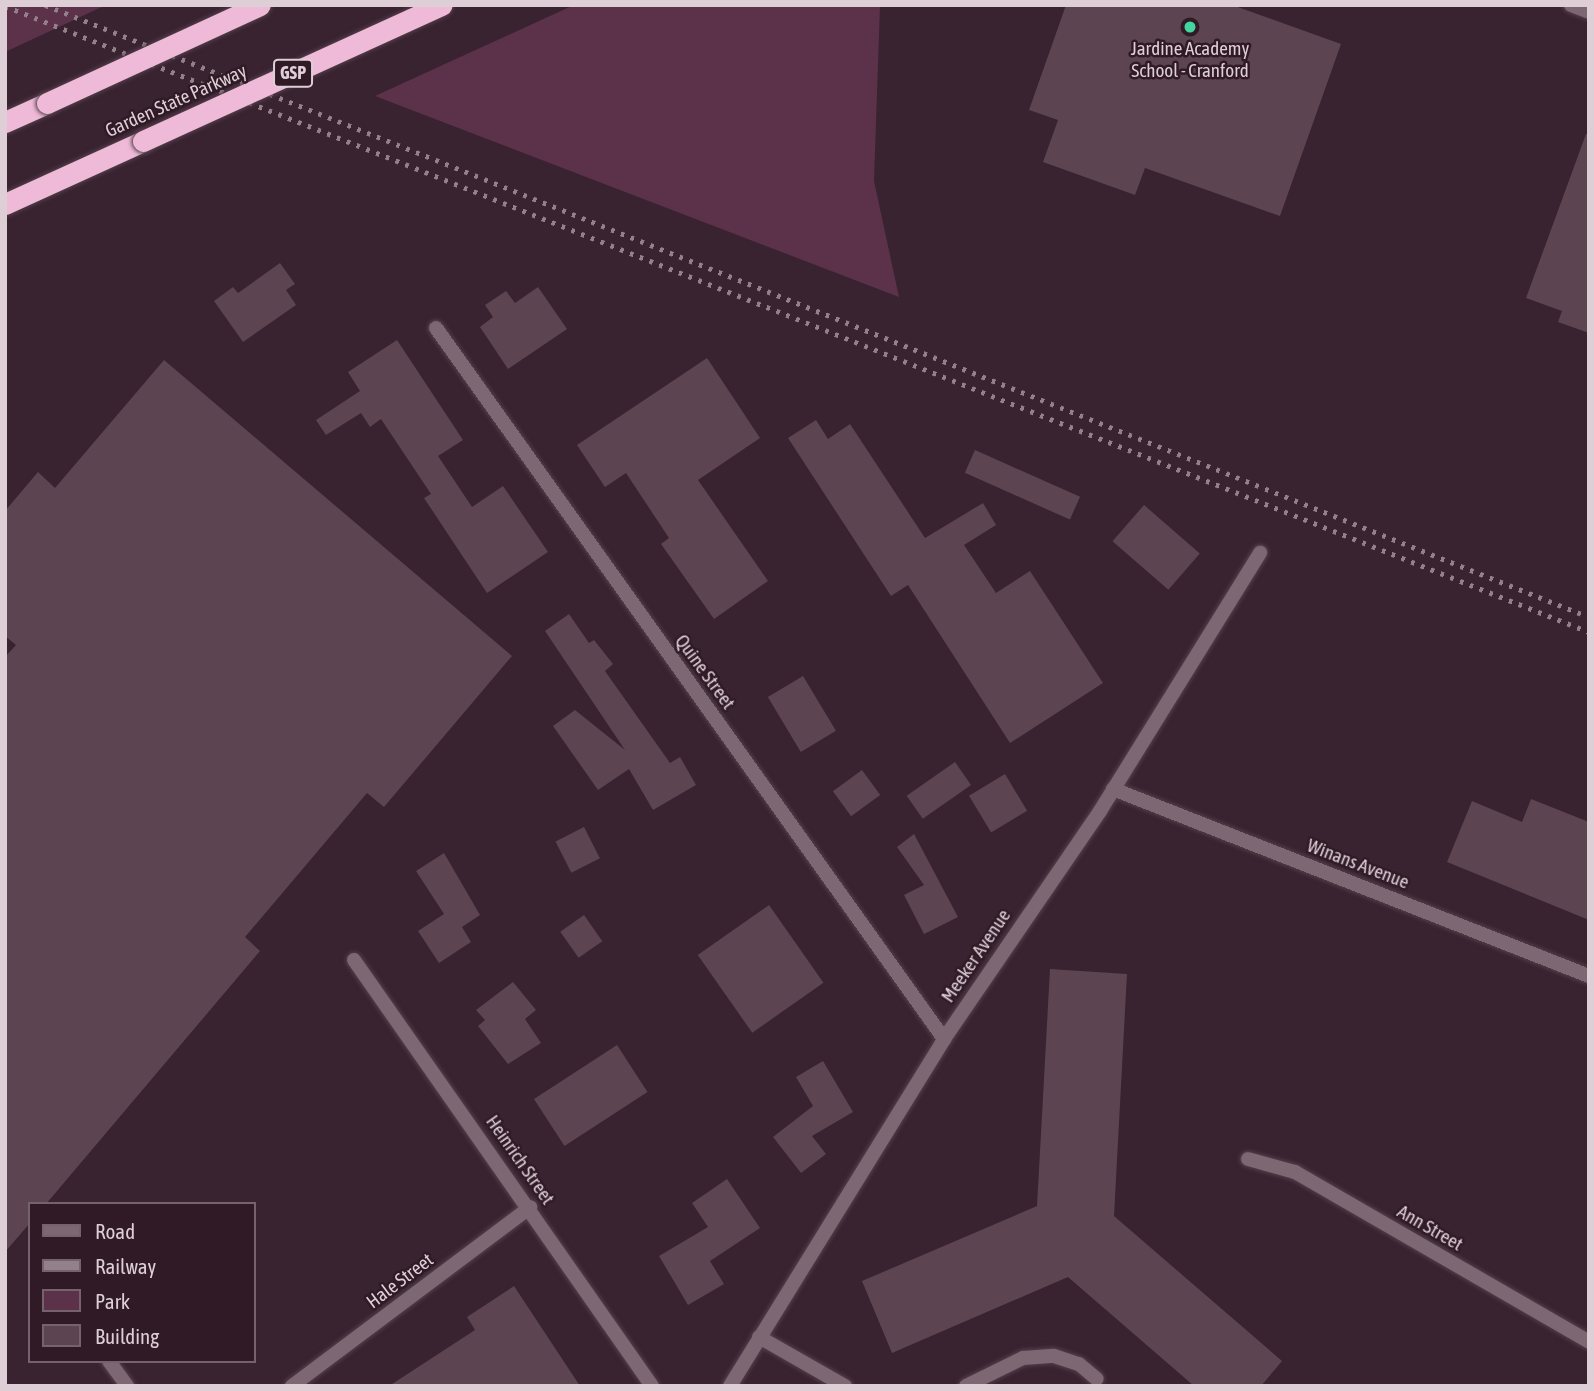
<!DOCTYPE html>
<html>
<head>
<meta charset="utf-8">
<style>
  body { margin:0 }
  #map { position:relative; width:1594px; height:1391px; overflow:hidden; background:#392330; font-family:"Asap Condensed",sans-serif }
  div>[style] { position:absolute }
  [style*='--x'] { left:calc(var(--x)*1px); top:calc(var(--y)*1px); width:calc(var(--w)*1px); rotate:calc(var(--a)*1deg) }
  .green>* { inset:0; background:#5b324a }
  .building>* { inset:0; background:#5c4451; transform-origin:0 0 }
  .roads { filter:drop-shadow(0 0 2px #533f4b) drop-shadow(0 0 2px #533f4b) }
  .street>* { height:14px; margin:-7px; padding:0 7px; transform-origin:7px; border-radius:7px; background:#7d6773 }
  .highway>* { height:21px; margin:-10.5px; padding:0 10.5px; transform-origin:10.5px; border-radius:10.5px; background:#efbad7 }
  .rail>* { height:5px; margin-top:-2.5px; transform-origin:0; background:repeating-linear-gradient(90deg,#92808a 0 3.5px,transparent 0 10.5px) }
  .bridges { filter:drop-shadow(0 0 2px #533f4b) drop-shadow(0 0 2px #533f4b) }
  .highway-bridge>* { height:21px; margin:-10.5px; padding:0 10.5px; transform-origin:10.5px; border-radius:10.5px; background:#efbad7 }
  .dots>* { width:19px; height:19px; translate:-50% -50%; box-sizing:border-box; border:4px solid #2f1a26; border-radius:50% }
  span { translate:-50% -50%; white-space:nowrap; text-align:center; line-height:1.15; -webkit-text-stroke:5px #2f1a26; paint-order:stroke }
  .shield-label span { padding:2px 5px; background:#2f1a26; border:2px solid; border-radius:5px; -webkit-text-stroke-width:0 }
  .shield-label { font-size:18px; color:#decfd7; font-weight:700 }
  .poi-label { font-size:19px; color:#decfd7 }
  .street-label { font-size:19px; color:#decfd7 }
  .frame { position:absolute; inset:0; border:7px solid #decfd7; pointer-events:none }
  .legend { position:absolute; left:28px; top:1202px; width:228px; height:161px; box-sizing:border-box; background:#2f1a26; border:2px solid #75626d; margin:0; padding:9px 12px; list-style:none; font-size:21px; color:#decfd7 }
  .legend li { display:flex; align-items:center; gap:14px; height:35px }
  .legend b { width:35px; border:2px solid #75626d }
</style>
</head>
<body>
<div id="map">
  <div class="green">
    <i style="clip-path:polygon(5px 5px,106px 5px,5px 52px)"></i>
    <i style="clip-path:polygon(574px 5px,880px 5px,874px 181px,899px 297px,375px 96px)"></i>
  </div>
  <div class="building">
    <i style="clip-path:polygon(1066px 5px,1232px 5px,1341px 44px,1280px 216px,1145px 168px,1135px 195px,1043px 162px,1058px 120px,1029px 110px)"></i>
    <i style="clip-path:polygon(1586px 134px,1589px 134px,1589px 333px,1558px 322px,1562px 311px,1526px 298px)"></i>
    <i style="clip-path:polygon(280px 263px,295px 284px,286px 290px,296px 305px,243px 342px,214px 301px,233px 287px,238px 293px)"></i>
    <i style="clip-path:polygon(538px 287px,567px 329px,508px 369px,480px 327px,493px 317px,485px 305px,506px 291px,515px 303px)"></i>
    <i style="clip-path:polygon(397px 340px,463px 440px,438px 456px,472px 507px,503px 486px,548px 552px,487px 593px,424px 498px,431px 494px,381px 419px,370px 427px,361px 413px,326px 435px,316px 420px,360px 391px,348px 372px)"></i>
    <i style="clip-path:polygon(707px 358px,760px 438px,698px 480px,768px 581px,714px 619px,661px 544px,669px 538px,626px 473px,605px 487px,577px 445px)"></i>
    <i style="clip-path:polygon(164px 360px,512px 656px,384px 807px,367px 793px,245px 937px,260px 951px,46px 1204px,30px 1204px,30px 1223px,5px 1252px,5px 657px,16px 645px,5px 636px,5px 511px,38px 472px,55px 488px)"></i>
    <i style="clip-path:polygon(816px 420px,828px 439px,850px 424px,925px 538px,983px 503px,996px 525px,964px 545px,996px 593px,1030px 571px,1103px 683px,1010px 743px,908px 585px,891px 596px,788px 438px)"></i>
    <i style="left:975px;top:450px;width:115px;height:25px;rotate:24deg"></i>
    <i style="left:1144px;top:505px;width:74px;height:48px;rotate:41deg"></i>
    <i style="clip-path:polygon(569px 614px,589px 643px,594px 640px,613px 664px,605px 671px,670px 763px,680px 757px,696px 785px,653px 810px,629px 769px,598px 790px,553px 726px,575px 710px,625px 750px,545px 631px)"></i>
    <i style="left:803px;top:676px;width:64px;height:41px;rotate:59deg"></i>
    <i style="left:955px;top:762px;width:28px;height:59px;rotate:55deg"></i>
    <i style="left:862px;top:770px;width:31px;height:36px;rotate:54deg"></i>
    <i style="left:1005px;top:774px;width:43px;height:42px;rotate:59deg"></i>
    <i style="clip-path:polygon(1531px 799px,1589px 822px,1589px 920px,1447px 862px,1472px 801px,1522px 822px)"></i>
    <i style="left:584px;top:827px;width:35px;height:32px;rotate:63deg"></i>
    <i style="clip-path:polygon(914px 834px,958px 917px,924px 934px,904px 895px,924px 885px,897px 847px)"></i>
    <i style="clip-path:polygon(444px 853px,480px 915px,462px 927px,471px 942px,439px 963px,418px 931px,444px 914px,416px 871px)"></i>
    <i style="left:769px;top:905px;width:95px;height:87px;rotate:55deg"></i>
    <i style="left:584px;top:915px;width:32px;height:29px;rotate:55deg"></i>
    <i style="clip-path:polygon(1050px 969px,1127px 974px,1114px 1216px,1282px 1361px,1261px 1386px,1194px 1386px,1068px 1277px,892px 1353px,862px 1281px,1037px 1206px)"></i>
    <i style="clip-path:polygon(513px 982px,536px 1010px,525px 1019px,541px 1043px,508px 1064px,478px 1026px,485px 1020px,476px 1010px)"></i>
    <i style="left:617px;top:1045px;width:56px;height:99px;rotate:57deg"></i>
    <i style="clip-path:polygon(823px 1061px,853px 1112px,812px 1136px,826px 1154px,801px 1173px,773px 1137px,813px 1106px,796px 1077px)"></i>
    <i style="clip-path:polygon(727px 1179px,760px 1228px,710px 1261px,724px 1284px,688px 1305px,659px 1256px,708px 1227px,692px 1203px)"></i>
    <i style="clip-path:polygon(514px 1286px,580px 1386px,389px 1386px,475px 1330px,467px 1317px)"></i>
  </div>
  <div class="roads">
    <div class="street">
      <i style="--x:1571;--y:5;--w:19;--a:21"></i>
      <i style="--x:436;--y:328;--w:874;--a:54.45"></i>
      <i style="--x:1113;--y:789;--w:511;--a:21.45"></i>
      <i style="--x:354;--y:960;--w:520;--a:55.03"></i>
      <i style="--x:1248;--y:1159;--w:49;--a:15.5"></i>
      <i style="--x:1295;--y:1172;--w:340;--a:30"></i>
      <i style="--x:759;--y:1337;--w:99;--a:29.7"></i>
      <i style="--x:109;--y:1361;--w:31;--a:54"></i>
      <i style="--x:292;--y:1386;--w:298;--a:-36.9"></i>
      <i style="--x:730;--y:1386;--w:408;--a:-58.3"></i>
      <i style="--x:944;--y:1039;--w:276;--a:-55.6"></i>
      <i style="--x:1100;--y:811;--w:304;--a:-58.2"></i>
      <i style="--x:966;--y:1386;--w:64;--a:-26.2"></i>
      <i style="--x:1023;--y:1358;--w:31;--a:-4"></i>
      <i style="--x:1054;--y:1356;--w:26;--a:18"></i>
      <i style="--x:1079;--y:1364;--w:23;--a:40"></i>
    </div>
    <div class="highway">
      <i style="--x:5;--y:122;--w:46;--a:-24.3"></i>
      <i style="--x:5;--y:204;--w:152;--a:-24.5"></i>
    </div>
  </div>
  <div class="rail">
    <i style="--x:45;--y:5;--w:1661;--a:21.62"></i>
    <i style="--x:5;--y:6;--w:1703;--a:21.56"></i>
  </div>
  <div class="bridges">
    <div class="highway-bridge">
      <i style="--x:47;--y:103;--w:234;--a:-24.7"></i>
      <i style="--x:143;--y:141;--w:328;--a:-24.5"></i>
    </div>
  </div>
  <div class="dots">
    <i style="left:1190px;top:27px;background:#44d49f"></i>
  </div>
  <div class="shield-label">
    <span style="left:293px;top:73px">GSP</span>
  </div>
  <div class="poi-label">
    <span style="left:1190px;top:60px">Jardine Academy<br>School - Cranford</span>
  </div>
  <div class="street-label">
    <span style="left:176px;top:101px;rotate:-24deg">Garden State Parkway</span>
    <span style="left:705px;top:672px;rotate:54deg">Quine Street</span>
    <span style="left:1358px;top:864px;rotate:21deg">Winans Avenue</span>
    <span style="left:976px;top:956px;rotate:-56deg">Meeker Avenue</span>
    <span style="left:520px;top:1160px;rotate:55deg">Heinrich Street</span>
    <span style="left:1430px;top:1228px;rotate:30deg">Ann Street</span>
    <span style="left:400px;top:1281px;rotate:-37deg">Hale Street</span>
  </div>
  <div class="frame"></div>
  <ul class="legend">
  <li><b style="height:9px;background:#7d6773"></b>Road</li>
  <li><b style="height:9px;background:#92808a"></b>Railway</li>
  <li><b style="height:19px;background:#5b324a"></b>Park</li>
  <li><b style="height:19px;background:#5c4451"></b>Building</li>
  </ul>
</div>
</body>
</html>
